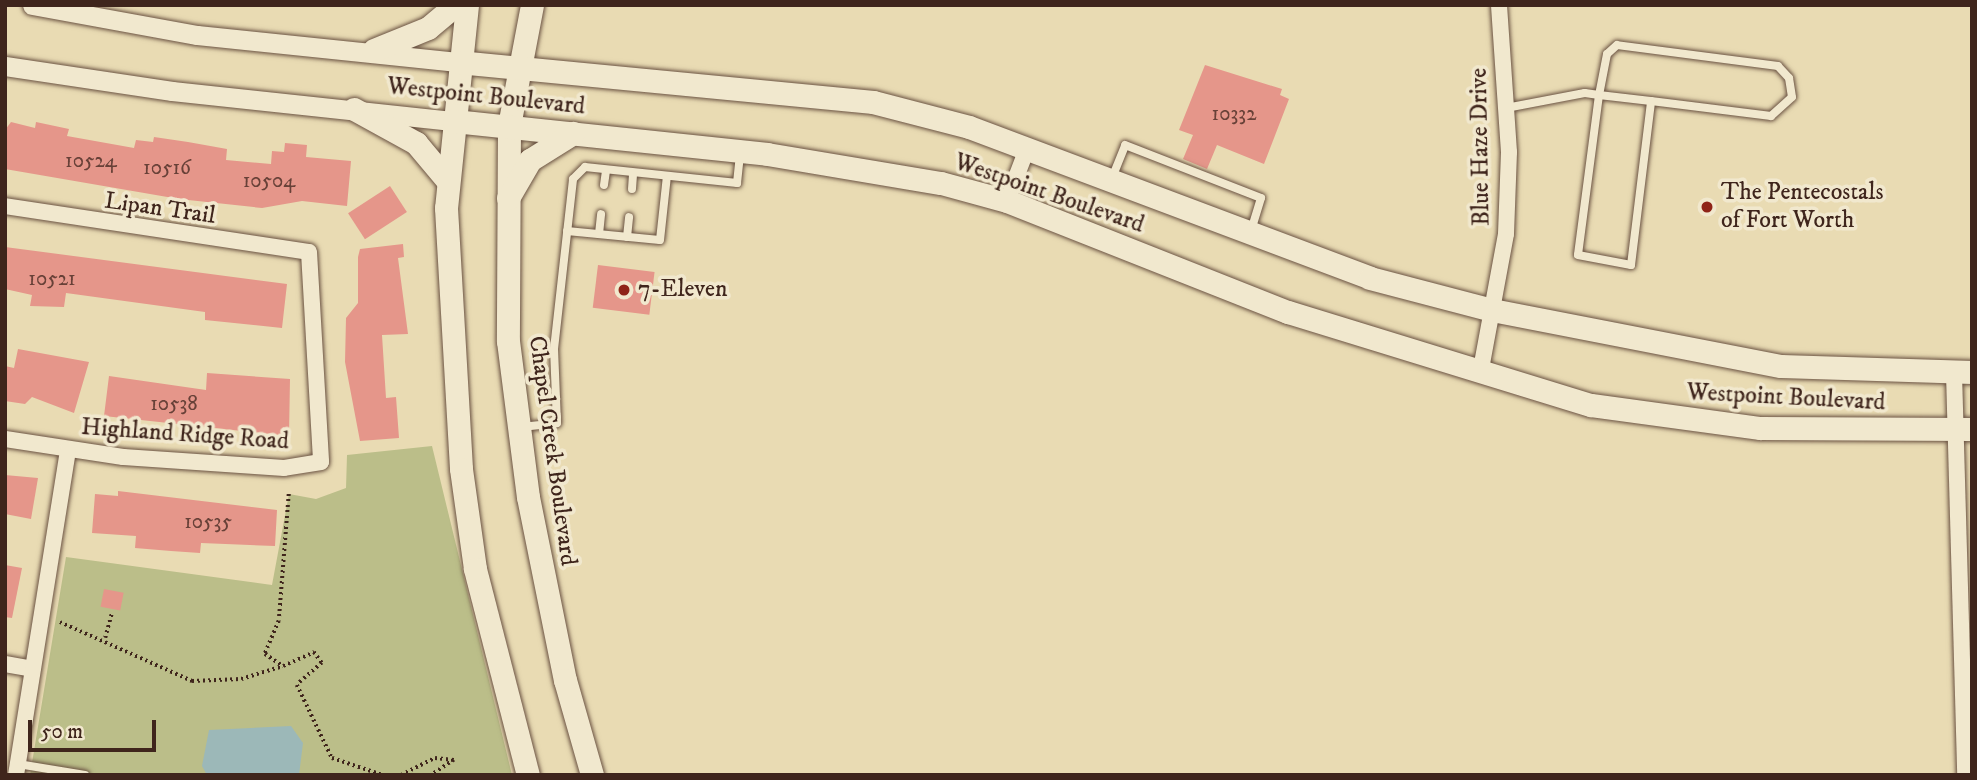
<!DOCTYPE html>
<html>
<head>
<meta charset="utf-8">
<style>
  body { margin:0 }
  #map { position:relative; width:1977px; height:780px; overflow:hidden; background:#e9dbb3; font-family:"IM FELL DW Pica",serif }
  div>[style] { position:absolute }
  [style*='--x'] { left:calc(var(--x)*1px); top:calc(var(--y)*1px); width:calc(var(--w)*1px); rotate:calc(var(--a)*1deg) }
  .green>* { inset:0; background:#bbbe89 }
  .water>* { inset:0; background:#9cb8b8 }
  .building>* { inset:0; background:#e5968a; transform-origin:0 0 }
  .path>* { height:3.5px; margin-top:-1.75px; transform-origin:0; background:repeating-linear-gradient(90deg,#3f251c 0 2px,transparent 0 5.5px) }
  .roads { filter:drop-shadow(0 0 2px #6a5242) drop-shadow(0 0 2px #6a5242) }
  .service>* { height:8px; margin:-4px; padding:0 4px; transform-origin:4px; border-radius:4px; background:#f1e8ce }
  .minor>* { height:16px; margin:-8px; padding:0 8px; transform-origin:8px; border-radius:8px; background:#f1e8ce }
  .tertiary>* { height:19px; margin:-9.5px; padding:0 9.5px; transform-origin:9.5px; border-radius:9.5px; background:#f1e8ce }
  .secondary>* { height:23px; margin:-11.5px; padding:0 11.5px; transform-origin:11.5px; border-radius:11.5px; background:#f1e8ce }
  .dots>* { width:19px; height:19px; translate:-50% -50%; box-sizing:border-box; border:4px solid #f1e8ce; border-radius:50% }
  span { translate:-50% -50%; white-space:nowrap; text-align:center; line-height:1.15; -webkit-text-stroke:7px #f1e8ce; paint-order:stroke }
  .number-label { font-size:21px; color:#684138 }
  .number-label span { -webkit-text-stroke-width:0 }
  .street-label { font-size:24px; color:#3f251c }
  .poi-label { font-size:24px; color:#3f251c }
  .left { translate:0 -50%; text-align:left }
  .frame { position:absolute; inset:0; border:7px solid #3f251c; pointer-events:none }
  .scale { position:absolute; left:28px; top:720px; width:128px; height:32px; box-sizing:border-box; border:4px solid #3f251c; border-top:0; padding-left:9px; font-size:21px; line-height:24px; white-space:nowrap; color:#3f251c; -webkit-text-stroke:5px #f1e8ce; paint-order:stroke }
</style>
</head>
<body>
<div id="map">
  <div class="green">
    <i style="clip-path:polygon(432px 446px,512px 775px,30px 775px,66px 557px,272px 585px,289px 494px,316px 499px,346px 488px,347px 455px)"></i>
  </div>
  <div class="water">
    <i style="clip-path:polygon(291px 726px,303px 743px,299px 775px,207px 775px,202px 766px,209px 730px)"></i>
  </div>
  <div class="building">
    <i style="clip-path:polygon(1205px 65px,1282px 89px,1280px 95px,1289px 99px,1264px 164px,1217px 145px,1207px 169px,1183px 159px,1193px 135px,1179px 130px)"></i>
    <i style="clip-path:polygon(11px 122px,35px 128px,36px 122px,69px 129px,67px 136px,134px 148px,136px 140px,153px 142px,154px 137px,188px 142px,227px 149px,226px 160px,271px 164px,272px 151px,284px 152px,285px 143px,307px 145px,306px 157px,351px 161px,347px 206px,302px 201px,262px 208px,179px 199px,5px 169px,5px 130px)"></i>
    <i style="left:390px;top:186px;width:31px;height:50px;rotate:57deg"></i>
    <i style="clip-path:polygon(403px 244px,404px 257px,398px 258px,408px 334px,382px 335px,386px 398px,396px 397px,399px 438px,360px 441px,345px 362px,346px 318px,358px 303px,358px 257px,360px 249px)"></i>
    <i style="clip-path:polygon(5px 247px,287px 284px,282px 328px,205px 320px,205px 312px,66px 293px,64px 307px,30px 306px,32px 295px,5px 289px)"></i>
    <i style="left:598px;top:265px;width:57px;height:43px;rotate:7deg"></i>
    <i style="clip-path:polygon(18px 349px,89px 362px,74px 413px,32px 397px,25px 404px,5px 401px,5px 366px,14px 368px)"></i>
    <i style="clip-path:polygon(207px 373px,290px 379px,289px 436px,104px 416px,109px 376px,206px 390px)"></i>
    <i style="clip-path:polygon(5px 475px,38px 478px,31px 519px,5px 514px)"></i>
    <i style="clip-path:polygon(118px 491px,277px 510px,275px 546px,201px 543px,200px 553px,171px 551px,135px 548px,136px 536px,92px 533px,95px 494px,118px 496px)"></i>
    <i style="clip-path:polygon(5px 565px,22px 568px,12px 618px,5px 617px)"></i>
    <i style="left:104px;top:589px;width:20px;height:18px;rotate:11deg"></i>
  </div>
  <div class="path">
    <i style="--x:289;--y:494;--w:127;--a:94.5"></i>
    <i style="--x:279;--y:621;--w:36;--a:113"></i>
    <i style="--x:265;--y:654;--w:22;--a:34"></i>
    <i style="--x:283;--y:666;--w:34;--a:-24"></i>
    <i style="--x:314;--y:652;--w:14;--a:54"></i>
    <i style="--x:322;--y:663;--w:33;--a:139"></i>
    <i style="--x:297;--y:685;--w:81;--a:64.4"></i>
    <i style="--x:332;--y:758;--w:54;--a:18.4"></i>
    <i style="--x:60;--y:622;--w:145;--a:24.1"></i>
    <i style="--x:192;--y:681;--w:49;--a:-2.3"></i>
    <i style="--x:241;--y:679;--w:44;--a:-17.2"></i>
    <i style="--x:105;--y:638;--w:27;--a:-75"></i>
    <i style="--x:401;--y:775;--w:38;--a:-27"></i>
    <i style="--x:435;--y:758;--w:19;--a:6"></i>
    <i style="--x:454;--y:760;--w:27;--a:146"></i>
  </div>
  <div class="roads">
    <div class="service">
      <i style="--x:1506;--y:108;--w:80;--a:-10.8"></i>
      <i style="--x:1585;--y:93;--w:14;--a:8"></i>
      <i style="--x:1599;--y:95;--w:52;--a:6.6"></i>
      <i style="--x:1651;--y:101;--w:121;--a:7.1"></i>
      <i style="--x:1771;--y:116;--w:28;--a:-42"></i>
      <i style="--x:1792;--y:97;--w:19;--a:-99"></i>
      <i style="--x:1789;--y:78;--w:16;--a:-133"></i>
      <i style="--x:1778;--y:66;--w:162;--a:-172.6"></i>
      <i style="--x:1617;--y:45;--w:13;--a:138"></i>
      <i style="--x:1607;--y:54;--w:42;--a:101"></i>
      <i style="--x:1599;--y:95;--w:161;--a:97.5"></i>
      <i style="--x:1578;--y:255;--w:54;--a:10.7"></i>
      <i style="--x:1631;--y:265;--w:165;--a:-83"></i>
      <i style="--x:1112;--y:178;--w:35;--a:-68"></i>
      <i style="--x:1125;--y:145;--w:146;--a:21.3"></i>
      <i style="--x:1261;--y:198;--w:34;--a:107"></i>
      <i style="--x:604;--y:185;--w:15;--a:-82"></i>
      <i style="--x:632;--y:189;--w:16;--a:-86"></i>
      <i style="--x:567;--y:231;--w:93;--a:5.5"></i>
      <i style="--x:660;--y:240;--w:64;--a:-83.8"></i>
      <i style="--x:599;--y:234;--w:20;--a:-84"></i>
      <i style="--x:627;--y:237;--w:20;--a:-84"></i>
      <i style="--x:521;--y:427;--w:36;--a:-6"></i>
      <i style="--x:557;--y:423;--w:74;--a:-92.3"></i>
      <i style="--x:554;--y:349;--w:171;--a:-83.6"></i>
      <i style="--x:573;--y:179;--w:17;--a:-45"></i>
      <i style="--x:585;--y:167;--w:153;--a:6"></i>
      <i style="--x:737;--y:183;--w:29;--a:-84"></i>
      <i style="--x:18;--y:764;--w:68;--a:9.3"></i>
    </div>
    <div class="minor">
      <i style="--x:1007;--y:201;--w:56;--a:-69"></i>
      <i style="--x:5;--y:206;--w:307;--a:8.6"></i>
      <i style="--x:309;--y:252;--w:210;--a:86.7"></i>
      <i style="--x:321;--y:462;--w:37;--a:171"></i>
      <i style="--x:284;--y:468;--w:161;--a:-176.1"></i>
      <i style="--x:123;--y:457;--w:119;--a:-171.3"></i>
      <i style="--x:1481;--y:369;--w:137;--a:-79.5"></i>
      <i style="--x:1506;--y:234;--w:82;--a:-87.9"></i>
      <i style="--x:1509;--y:152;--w:147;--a:-93.9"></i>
      <i style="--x:1954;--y:373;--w:402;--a:88.4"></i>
      <i style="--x:5;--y:664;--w:28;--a:10"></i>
      <i style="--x:16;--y:775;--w:329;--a:-80.9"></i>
    </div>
    <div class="tertiary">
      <i style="--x:32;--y:5;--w:168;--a:10.3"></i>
      <i style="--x:197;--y:35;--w:262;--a:5.9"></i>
      <i style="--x:5;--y:66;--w:169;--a:8.5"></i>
      <i style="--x:172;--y:91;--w:284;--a:6.1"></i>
    </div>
    <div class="secondary">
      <i style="--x:467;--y:5;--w:204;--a:95.9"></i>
      <i style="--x:446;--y:208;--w:261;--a:86.7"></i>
      <i style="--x:461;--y:469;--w:101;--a:82"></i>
      <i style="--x:475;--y:569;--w:213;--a:75.6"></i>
      <i style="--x:532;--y:5;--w:123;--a:100.8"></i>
      <i style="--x:509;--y:126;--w:215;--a:90.3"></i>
      <i style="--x:508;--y:341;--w:157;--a:82.7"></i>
      <i style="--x:528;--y:497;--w:187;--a:78.6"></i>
      <i style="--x:565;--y:680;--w:99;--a:74.1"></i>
      <i style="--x:374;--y:50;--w:58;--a:-22.2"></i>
      <i style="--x:428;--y:28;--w:35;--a:-40"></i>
      <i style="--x:458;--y:62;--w:417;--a:5.5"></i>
      <i style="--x:873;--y:102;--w:99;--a:14.6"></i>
      <i style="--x:969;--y:127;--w:428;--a:20.6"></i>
      <i style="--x:1370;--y:278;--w:126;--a:14.7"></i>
      <i style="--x:1492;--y:310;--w:294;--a:11"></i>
      <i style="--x:1781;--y:366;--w:191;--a:1.8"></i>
      <i style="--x:354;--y:109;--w:71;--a:28.7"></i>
      <i style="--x:416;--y:143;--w:48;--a:50"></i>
      <i style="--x:454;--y:121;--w:315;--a:6"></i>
      <i style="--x:767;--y:154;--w:176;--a:9.5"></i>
      <i style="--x:941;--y:183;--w:68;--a:15.3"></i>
      <i style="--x:1007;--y:201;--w:302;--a:21.6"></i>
      <i style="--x:1288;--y:312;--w:317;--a:17.1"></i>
      <i style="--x:1591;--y:405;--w:171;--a:7.8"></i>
      <i style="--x:1760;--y:428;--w:212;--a:0.3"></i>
      <i style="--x:508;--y:198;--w:44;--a:-59.9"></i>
      <i style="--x:530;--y:160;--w:51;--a:-32.1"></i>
    </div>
  </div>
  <div class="dots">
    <i style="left:1707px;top:207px;background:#8f2418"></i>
    <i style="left:624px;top:290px;background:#8f2418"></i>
  </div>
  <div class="number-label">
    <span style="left:1234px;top:114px">10332</span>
    <span style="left:91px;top:161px">10524</span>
    <span style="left:167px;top:168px">10516</span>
    <span style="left:269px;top:181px">10504</span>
    <span style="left:52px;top:279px">10521</span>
    <span style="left:174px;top:404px">10538</span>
    <span style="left:208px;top:522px">10535</span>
  </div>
  <div class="street-label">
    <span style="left:486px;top:97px;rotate:6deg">Westpoint Boulevard</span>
    <span style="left:1481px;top:147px;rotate:-91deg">Blue Haze Drive</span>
    <span style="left:1049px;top:194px;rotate:19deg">Westpoint Boulevard</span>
    <span style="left:160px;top:209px;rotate:8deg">Lipan Trail</span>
    <span style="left:1786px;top:398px;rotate:3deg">Westpoint Boulevard</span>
    <span style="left:185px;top:435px;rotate:4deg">Highland Ridge Road</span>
    <span style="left:552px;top:451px;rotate:82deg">Chapel Creek Boulevard</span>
  </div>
  <div class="poi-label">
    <span class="left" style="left:1721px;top:207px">The Pentecostals<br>of Fort Worth</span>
    <span class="left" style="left:638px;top:290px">7-Eleven</span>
  </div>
  <div class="frame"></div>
  <div class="scale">50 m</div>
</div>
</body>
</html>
